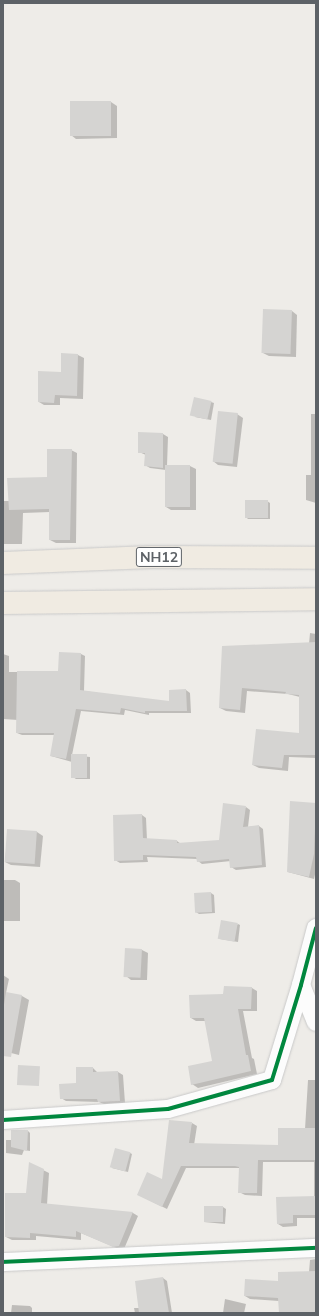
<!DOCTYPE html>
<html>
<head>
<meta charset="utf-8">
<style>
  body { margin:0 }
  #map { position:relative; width:319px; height:1316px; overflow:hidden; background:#eeece8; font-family:Mulish,sans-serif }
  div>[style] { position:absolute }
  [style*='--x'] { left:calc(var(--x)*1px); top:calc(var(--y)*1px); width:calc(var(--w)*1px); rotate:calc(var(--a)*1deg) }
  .shadow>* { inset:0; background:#0003 }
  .building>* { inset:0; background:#d5d4d2; transform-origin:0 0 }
  .roads { filter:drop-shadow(0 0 1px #c9c9c9) drop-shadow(0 0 1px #c9c9c9) }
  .street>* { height:18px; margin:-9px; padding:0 9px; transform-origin:9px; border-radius:9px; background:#fcfcfc }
  .highway>* { height:22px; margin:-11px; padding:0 11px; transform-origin:11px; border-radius:11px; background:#f0ebe2 }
  .cycleway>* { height:4px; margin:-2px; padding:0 2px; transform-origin:2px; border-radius:2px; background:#00873e }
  span { translate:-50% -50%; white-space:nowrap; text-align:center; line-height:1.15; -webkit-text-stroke:3px #fff; paint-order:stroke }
  .shield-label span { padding:1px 3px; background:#fff; border:1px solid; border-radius:3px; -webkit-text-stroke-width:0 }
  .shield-label { font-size:14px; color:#5d6267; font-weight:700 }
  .frame { position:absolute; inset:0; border:4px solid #5d6267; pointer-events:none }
</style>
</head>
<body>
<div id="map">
  <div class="shadow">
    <i style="clip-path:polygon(71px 102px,111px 102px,117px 106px,117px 138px,76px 139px,71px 135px)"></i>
    <i style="clip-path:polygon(292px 311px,297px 315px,296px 357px,269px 356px,263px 353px)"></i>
    <i style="clip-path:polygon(62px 354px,78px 355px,84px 358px,83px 399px,60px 398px,60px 405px,44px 405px,39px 402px,62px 373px)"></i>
    <i style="clip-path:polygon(211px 402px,214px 403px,211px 420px,195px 417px)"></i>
    <i style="clip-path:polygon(237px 414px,243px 418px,237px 467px,218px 465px,213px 461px)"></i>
    <i style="clip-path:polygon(311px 414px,316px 414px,316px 503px,306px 500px,306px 475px,311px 475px)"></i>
    <i style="clip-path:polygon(163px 434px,168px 437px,167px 466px,190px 466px,196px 469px,196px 510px,171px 510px,166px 507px,166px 470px,150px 468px,145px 465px,146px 455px,139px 452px)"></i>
    <i style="clip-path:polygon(71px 450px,77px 453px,76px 543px,56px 543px,50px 540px,50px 512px,23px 513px,22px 544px,3px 544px,3px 501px,9px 501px,48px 478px)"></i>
    <i style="clip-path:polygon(267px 501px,270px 503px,270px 519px,248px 519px,246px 517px)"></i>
    <i style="clip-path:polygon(310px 633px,316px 634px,316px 758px,289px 757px,288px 771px,259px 768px,253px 765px,300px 734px,300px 697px,288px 694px,247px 691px,245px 713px,226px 711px,220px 708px,223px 647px,309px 644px)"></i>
    <i style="clip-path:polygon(3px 654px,9px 656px,9px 672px,59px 672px,81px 654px,85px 656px,84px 691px,170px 703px,186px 690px,190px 693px,191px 713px,149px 713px,149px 715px,125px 710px,124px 715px,81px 711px,72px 755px,90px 757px,90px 779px,76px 779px,73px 777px,72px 762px,51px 756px,55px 735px,22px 735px,17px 733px,18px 720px,3px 719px)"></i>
    <i style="clip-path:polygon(291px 802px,316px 804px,316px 870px,314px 879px,288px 872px)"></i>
    <i style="clip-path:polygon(246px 807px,250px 810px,248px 827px,259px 826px,263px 829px,266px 867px,236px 870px,231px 867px,231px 861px,202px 864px,198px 861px,197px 859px,147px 857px,148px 862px,120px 863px,115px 860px,142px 815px,146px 818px,147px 840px,177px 841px,181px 844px,219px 841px)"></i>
    <i style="clip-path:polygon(8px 830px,37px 832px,43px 836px,40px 867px,11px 865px,5px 862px)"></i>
    <i style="clip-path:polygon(3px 880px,15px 880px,20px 883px,20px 921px,3px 921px)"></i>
    <i style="clip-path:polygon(211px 893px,214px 895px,215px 913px,199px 914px,196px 912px)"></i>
    <i style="clip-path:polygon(238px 924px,240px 925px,238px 942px,220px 939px)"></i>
    <i style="clip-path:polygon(126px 949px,142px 950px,148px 953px,147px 980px,131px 980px,126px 976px)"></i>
    <i style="clip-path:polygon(3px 975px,9px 979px,6px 993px,22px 996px,29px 1000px,19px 1055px,3px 1051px)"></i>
    <i style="clip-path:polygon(252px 988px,257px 991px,257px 1011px,243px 1011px,252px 1058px,254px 1059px,257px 1074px,198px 1088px,192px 1084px,213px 1062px,206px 1021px,196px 1021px,191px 1018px,224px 995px)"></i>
    <i style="clip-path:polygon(77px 1068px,93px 1068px,98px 1073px,118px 1072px,123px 1075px,125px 1103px,104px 1104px,99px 1102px,66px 1101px,61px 1098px,77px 1084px)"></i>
    <i style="clip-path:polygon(308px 1080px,316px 1080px,316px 1218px,297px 1218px,297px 1226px,283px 1227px,278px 1224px,314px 1197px,314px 1162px,263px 1162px,262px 1196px,245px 1195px,239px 1192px,240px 1168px,186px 1168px,167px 1209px,143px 1197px,163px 1181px,192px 1123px,197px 1126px,194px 1145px,279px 1147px,305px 1129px)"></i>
    <i style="clip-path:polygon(28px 1131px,30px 1133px,30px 1151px,24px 1150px,22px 1155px,6px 1153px,6px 1140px,12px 1140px)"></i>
    <i style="clip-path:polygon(130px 1153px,132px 1154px,128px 1172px,112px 1168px)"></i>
    <i style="clip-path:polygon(43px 1170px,49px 1173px,47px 1205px,133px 1213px,138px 1216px,124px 1249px,119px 1249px,81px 1233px,81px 1240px,36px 1236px,36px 1240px,12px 1240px,6px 1237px,27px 1194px)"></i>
    <i style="clip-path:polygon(223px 1207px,226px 1209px,225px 1224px,204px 1222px)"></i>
    <i style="clip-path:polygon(316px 1259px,316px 1313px,280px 1313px,279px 1301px,250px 1299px,245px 1296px,309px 1272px,310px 1260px)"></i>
    <i style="clip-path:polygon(163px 1278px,167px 1281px,172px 1313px,135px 1313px,134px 1308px,139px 1308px)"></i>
    <i style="clip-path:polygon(225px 1299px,246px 1304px,244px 1313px,223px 1313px)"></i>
    <i style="clip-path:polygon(12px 1305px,30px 1306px,32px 1308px,32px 1313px,11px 1313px)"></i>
  </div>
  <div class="building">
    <i style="left:70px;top:101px;width:41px;height:35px"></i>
    <i style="left:263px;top:309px;width:29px;height:44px;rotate:2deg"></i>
    <i style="clip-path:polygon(61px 353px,78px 354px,77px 396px,55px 395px,54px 403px,38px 402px,38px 371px,61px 372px)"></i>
    <i style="left:194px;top:397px;width:18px;height:19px;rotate:13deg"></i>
    <i style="left:218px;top:411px;width:20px;height:51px;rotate:6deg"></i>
    <i style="clip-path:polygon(138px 432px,163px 433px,163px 468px,144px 466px,145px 453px,138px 453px)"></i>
    <i style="clip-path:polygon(47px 449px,72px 449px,70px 540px,49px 540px,49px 509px,9px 510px,7px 478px,47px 477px)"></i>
    <i style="left:165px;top:465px;width:25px;height:42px"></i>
    <i style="left:245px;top:500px;width:23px;height:18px"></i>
    <i style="clip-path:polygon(316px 642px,316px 755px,284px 755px,282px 768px,252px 765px,256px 729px,299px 733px,299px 695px,285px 694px,286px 692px,242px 688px,240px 710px,219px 708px,222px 646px)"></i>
    <i style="clip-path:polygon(59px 652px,81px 653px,80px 690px,169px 701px,169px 690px,186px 689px,187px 711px,145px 711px,145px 713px,121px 708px,120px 713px,76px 709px,66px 759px,50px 756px,54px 733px,16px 733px,17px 671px,58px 671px)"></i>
    <i style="left:71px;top:754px;width:16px;height:24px"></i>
    <i style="clip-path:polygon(290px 801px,316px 803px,314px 854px,309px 877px,287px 872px)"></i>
    <i style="clip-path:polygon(223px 803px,246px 806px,243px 827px,259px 825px,262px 865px,230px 868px,229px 859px,197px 862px,196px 857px,143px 855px,143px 860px,114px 861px,113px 815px,142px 814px,143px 838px,177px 840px,177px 843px,219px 840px)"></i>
    <i style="left:7px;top:829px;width:30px;height:33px;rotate:4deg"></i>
    <i style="left:211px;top:892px;width:20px;height:17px;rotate:87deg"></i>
    <i style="left:221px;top:920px;width:17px;height:19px;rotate:10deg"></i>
    <i style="left:125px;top:948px;width:17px;height:29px;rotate:3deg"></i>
    <i style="clip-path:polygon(224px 986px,252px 987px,251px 1009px,238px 1009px,246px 1055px,248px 1055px,251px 1071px,191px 1085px,188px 1066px,212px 1061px,204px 1018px,190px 1018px,189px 995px,223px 994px)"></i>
    <i style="clip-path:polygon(6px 992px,22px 995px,11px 1057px,3px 1056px,3px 1011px)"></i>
    <i style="left:18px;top:1065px;width:22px;height:20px;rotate:3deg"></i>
    <i style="clip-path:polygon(76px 1067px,93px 1067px,93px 1072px,118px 1071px,120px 1101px,98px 1102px,97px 1099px,60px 1099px,59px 1084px,76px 1083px)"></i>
    <i style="clip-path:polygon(169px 1120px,192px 1122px,189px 1143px,278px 1145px,278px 1128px,316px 1128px,316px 1160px,258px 1160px,257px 1193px,238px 1193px,239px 1167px,235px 1166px,181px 1166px,162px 1207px,137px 1195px,147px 1172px,162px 1179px)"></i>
    <i style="clip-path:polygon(11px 1130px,28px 1130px,27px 1151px,11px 1147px)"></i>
    <i style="left:115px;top:1148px;width:16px;height:20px;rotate:15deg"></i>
    <i style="clip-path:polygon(29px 1162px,44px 1169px,41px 1203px,133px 1212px,119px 1246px,113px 1247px,76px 1231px,76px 1237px,30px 1233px,30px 1238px,5px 1237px,5px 1193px,26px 1193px)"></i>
    <i style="clip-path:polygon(316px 1196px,316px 1215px,293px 1215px,293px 1223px,277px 1224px,276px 1197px)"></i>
    <i style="left:204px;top:1206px;width:19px;height:16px"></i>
    <i style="clip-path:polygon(316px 1271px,316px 1313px,279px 1313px,278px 1298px,244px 1296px,245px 1279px,278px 1281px,278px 1272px)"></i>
    <i style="clip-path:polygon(163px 1277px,169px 1313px,139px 1313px,135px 1281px)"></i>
  </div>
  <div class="roads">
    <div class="street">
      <i style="--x:301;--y:985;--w:40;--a:68"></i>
      <i style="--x:3;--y:1120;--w:165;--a:-3.8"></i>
      <i style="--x:168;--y:1109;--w:108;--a:-15.6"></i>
      <i style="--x:272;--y:1080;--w:99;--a:-73"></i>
      <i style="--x:301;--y:985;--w:59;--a:-75.3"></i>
      <i style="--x:3;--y:1262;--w:313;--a:-2.6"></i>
    </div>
    <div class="highway">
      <i style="--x:3;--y:563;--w:148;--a:-2.3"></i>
      <i style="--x:151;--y:557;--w:165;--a:0.3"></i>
      <i style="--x:3;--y:603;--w:313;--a:-0.7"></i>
    </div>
  </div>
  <div class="cycleway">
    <i style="--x:3;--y:1120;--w:165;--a:-3.8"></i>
    <i style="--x:168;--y:1109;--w:108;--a:-15.6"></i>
    <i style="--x:272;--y:1080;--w:99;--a:-73"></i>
    <i style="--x:301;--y:985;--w:59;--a:-75.3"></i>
    <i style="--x:3;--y:1262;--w:313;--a:-2.6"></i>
  </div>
  <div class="shield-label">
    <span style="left:159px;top:557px">NH12</span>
  </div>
  <div class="frame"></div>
</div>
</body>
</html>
